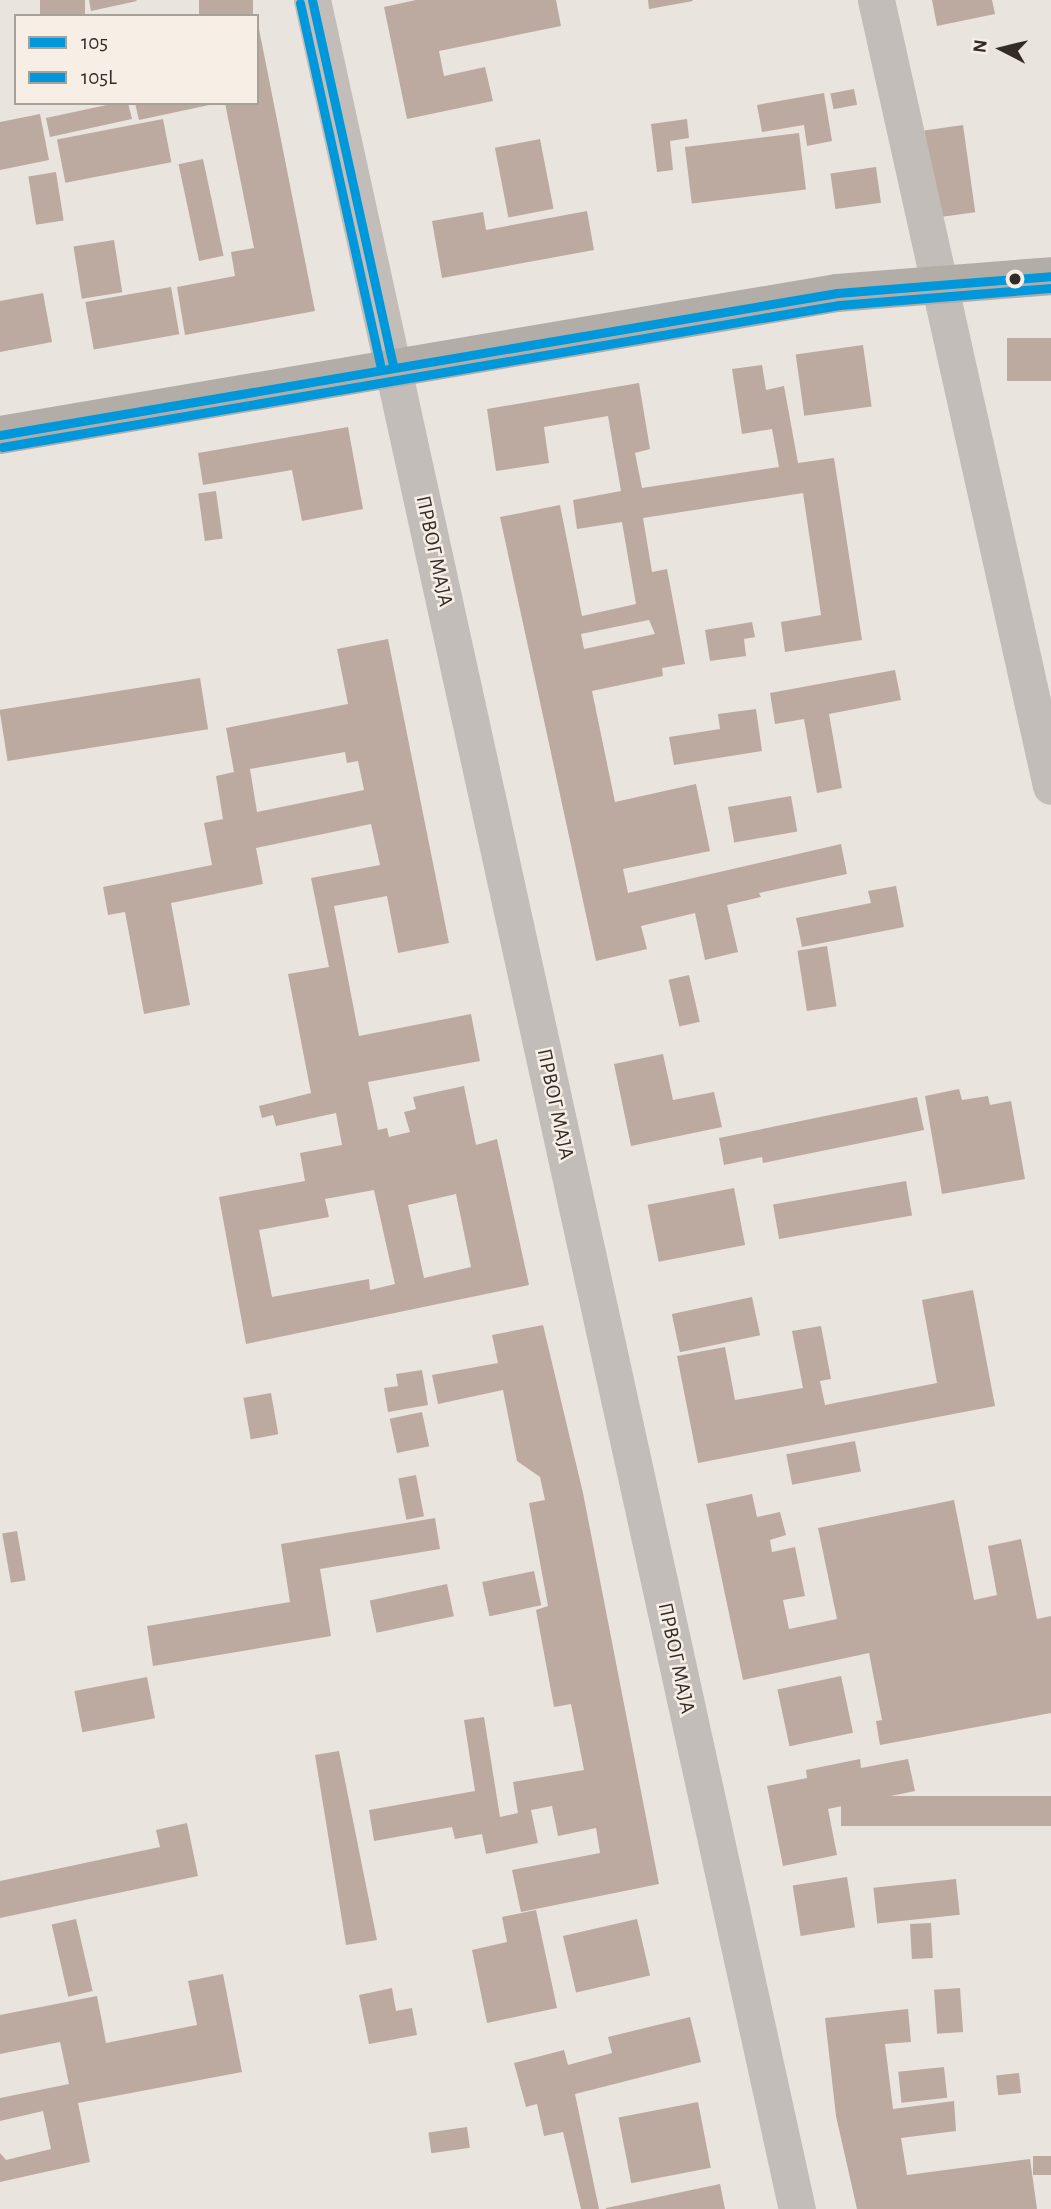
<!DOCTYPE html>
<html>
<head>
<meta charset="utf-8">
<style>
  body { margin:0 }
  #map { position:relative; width:1051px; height:2209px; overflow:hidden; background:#eae4de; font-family:"Alegreya Sans",sans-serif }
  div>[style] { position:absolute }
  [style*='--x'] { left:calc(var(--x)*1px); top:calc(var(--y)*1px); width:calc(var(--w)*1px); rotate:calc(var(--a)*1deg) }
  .building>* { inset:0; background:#bcaaa1; transform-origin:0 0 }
  .street>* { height:37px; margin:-18.5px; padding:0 18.5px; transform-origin:18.5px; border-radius:18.5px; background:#c2bdb8 }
  .secondary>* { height:38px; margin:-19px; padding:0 19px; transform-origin:19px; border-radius:19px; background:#b3ada8 }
  .bus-1>* { height:9px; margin:-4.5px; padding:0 4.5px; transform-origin:4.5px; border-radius:4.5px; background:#0098da }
  .bus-2>* { height:9px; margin:-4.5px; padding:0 4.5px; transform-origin:4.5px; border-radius:4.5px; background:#0098da }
  .dots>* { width:19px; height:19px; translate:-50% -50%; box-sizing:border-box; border:4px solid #f7efe5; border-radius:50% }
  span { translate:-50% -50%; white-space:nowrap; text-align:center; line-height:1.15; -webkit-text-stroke:5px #f7efe5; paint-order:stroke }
  .street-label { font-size:21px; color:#322b27 }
  .legend { position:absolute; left:14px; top:14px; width:245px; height:91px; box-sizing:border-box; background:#f7efe5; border:2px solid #a8a199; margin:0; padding:9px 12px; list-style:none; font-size:21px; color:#322b27 }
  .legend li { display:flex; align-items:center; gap:14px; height:35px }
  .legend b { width:35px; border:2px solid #a8a199 }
  .north { position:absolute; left:967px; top:14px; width:70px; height:70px; -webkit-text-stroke:5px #f7efe5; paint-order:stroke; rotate:277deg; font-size:19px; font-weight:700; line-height:28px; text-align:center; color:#322b27 }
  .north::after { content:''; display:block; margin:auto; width:24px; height:32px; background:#322b27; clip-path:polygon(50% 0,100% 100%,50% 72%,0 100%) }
</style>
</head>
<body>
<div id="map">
  <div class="building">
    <i style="left:40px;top:0;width:45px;height:16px"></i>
    <i style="clip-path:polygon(89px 0,136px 0,137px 1px,91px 11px)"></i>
    <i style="left:199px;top:0;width:54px;height:16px"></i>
    <i style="clip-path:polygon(416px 0,556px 0,561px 26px,439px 51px,444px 76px,485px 67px,493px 101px,407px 119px,384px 7px)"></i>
    <i style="clip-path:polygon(648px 0,692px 0,693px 1px,649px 9px)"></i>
    <i style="clip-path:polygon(932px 0,992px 0,995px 14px,937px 26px)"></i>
    <i style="clip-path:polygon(258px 24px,315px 311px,185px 335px,177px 287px,235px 276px,231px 252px,254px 248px,225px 103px,257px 103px)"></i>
    <i style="left:854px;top:89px;width:16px;height:24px;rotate:79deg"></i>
    <i style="clip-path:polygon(824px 93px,832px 141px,807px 146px,804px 125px,762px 132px,757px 105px)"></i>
    <i style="clip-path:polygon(116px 103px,128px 103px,132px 119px,50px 137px,46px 118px)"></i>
    <i style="clip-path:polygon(135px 103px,214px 103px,214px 104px,139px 120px)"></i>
    <i style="clip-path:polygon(40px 114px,49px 160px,0 170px,0 122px)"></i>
    <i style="left:163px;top:119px;width:44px;height:108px;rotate:79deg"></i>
    <i style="clip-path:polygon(687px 119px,689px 138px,670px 141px,673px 170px,657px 172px,651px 124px)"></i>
    <i style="left:963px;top:125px;width:88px;height:39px;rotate:82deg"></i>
    <i style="left:799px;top:133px;width:57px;height:115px;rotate:83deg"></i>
    <i style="left:540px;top:139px;width:71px;height:46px;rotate:79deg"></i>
    <i style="left:203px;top:159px;width:99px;height:25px;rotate:78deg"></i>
    <i style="left:876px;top:167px;width:36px;height:46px;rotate:82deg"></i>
    <i style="left:56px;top:172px;width:49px;height:28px;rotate:81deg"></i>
    <i style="clip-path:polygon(587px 211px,594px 250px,442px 278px,432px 221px,483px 212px,486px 230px)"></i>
    <i style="left:114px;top:240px;width:53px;height:41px;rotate:81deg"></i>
    <i style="left:171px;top:287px;width:48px;height:87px;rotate:80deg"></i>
    <i style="clip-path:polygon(43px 293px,52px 342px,0 352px,0 301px)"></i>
    <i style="left:1007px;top:338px;width:44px;height:43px"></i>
    <i style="left:863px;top:345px;width:62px;height:68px;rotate:82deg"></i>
    <i style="clip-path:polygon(evenodd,762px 365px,766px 390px,784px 386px,798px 463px,834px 458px,862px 640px,785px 652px,781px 622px,821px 615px,803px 493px,643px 518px,652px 572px,667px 569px,685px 664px,662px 668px,663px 676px,592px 691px,615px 802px,696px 784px,710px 851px,623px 869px,628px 893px,841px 844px,847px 874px,759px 893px,761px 897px,727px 905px,738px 952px,705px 960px,695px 913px,641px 926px,647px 949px,596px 961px,500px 517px,560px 505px,582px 616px,636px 604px,622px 522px,577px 529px,573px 500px,621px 491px,608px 416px,544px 427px,549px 463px,496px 471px,487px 409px,639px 383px,650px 449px,635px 453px,642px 488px,779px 467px,772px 429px,742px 434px,732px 369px,762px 365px,649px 620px,655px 634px,584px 649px,581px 634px,649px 620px)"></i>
    <i style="clip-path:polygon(348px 427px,363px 509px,302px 521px,292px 470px,203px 485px,198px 453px)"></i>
    <i style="left:216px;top:491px;width:48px;height:18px;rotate:82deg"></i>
    <i style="clip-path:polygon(752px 622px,755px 637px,744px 639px,746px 656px,710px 661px,705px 630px)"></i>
    <i style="clip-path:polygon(evenodd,388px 639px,449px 943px,398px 953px,387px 896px,334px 906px,359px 1036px,471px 1014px,480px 1061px,368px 1082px,378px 1130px,387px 1128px,389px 1137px,410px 1132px,404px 1112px,416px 1109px,413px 1097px,464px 1086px,476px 1145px,497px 1139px,529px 1285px,246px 1344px,219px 1197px,305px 1181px,300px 1153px,342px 1145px,336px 1113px,276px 1126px,273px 1115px,262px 1118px,259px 1106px,311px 1093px,288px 974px,329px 967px,311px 878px,380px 865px,371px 824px,256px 848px,263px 884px,171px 903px,190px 1005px,144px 1014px,125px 912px,108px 915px,103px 887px,212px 865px,204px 823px,223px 819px,216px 776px,234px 772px,226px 728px,348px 704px,337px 649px,388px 639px,345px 752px,347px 763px,358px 761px,364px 790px,257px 812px,250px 769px,345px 752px,388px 639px,374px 1190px,395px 1284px,370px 1290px,369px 1279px,272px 1297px,259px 1230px,329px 1217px,325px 1199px,374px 1190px,388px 639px,456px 1194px,471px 1267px,424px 1278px,408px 1205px,456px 1194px)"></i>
    <i style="clip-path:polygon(895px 670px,901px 700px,829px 714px,842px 788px,817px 793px,804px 719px,775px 724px,770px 693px)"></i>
    <i style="left:200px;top:678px;width:52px;height:203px;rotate:81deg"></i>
    <i style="clip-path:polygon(756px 709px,762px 751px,674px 765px,669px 737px,720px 729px,718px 714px)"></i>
    <i style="left:791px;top:796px;width:36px;height:64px;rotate:80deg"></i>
    <i style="clip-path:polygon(896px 886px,904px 927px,802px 947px,796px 918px,871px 903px,868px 891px)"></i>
    <i style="left:827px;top:946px;width:61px;height:30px;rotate:81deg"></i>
    <i style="left:689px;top:975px;width:48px;height:21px;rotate:77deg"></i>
    <i style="clip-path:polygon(663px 1054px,673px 1100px,714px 1092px,722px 1127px,631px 1146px,614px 1064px)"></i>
    <i style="clip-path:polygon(959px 1089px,962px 1100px,988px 1096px,990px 1105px,1011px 1101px,1025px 1179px,942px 1194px,925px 1096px)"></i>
    <i style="clip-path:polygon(917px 1097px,924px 1130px,763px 1163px,762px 1157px,724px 1165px,719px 1138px)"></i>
    <i style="left:906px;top:1181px;width:35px;height:135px;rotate:80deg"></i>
    <i style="left:734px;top:1188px;width:58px;height:88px;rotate:79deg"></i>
    <i style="clip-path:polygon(973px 1290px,995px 1406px,698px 1463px,677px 1356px,725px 1347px,735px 1400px,803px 1388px,792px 1331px,821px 1326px,831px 1379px,820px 1381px,825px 1405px,937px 1383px,922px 1300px)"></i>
    <i style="left:752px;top:1297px;width:39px;height:82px;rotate:78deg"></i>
    <i style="clip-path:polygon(543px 1325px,583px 1493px,659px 1884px,521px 1912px,512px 1870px,600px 1853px,596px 1828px,558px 1836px,552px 1806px,531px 1810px,538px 1843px,486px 1854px,482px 1834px,455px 1839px,452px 1827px,374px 1841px,369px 1810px,475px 1791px,464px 1720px,484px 1717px,500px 1817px,518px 1813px,513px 1782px,584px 1770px,571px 1704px,554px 1707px,536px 1610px,548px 1606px,529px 1503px,545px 1500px,540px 1477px,517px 1461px,503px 1390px,438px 1404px,432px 1375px,498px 1363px,492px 1335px)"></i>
    <i style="clip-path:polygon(422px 1370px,428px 1405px,388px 1412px,384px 1388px,398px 1386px,396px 1374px)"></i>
    <i style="left:271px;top:1393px;width:42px;height:28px;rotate:80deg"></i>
    <i style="left:422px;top:1412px;width:35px;height:33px;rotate:78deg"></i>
    <i style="left:855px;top:1441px;width:31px;height:70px;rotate:79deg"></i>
    <i style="left:416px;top:1475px;width:42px;height:18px;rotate:79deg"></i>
    <i style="clip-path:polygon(752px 1494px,757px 1517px,780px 1512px,786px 1535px,770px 1540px,772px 1552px,795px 1547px,805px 1596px,783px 1600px,789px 1629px,837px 1619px,818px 1528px,954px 1500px,974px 1600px,997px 1595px,988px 1546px,1021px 1539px,1037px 1619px,1051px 1616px,1051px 1713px,880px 1745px,876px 1721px,882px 1720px,869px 1653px,743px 1680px,706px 1504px)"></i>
    <i style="clip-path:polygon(435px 1518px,440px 1549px,320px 1569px,331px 1636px,153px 1666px,147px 1626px,290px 1602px,281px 1544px)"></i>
    <i style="left:17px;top:1531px;width:50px;height:15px;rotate:80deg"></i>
    <i style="left:534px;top:1571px;width:35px;height:53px;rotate:78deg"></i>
    <i style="left:447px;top:1584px;width:33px;height:79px;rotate:78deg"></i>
    <i style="left:841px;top:1676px;width:58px;height:65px;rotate:78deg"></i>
    <i style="left:147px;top:1677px;width:42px;height:74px;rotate:79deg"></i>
    <i style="clip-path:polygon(339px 1751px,377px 1940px,346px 1945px,315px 1755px)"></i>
    <i style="clip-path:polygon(860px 1759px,861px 1768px,908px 1759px,915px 1791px,828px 1809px,837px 1855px,783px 1866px,767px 1786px,807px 1778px,806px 1770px)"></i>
    <i style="left:1051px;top:1796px;width:30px;height:210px;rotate:90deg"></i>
    <i style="clip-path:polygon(187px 1823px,198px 1876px,0 1918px,0 1881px,160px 1847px,156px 1830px)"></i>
    <i style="left:847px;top:1877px;width:51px;height:55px;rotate:81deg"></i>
    <i style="left:956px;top:1879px;width:36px;height:83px;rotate:84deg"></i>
    <i style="clip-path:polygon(536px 1910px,557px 2008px,487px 2023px,472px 1950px,507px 1942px,502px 1917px)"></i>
    <i style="left:76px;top:1919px;width:74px;height:25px;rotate:77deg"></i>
    <i style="left:637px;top:1919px;width:58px;height:76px;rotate:77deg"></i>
    <i style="left:931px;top:1923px;width:35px;height:21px;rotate:87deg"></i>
    <i style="clip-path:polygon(223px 1974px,242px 2072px,78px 2103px,90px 2162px,0 2182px,0 2153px,6px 2160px,51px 2149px,43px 2111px,0 2121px,0 2098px,69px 2084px,60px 2042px,0 2054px,0 2015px,97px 1996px,106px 2043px,197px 2025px,188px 1981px)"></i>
    <i style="clip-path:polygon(392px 1988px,396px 2011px,412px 2008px,417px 2035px,369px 2044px,359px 1995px)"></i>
    <i style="left:960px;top:1988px;width:44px;height:26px;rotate:86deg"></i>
    <i style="clip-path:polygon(908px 2009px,911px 2042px,885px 2044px,893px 2109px,954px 2101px,956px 2131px,901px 2138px,907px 2175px,1030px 2159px,1037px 2209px,857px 2209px,836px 2116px,825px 2018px)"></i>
    <i style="clip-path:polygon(690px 2017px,701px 2062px,575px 2094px,599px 2209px,581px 2209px,563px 2132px,544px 2136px,537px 2104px,526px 2107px,514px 2063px,564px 2050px,568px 2065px,612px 2053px,608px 2037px)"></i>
    <i style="left:944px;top:2067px;width:31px;height:46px;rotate:84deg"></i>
    <i style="left:1019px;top:2073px;width:20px;height:23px;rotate:84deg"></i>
    <i style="left:698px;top:2102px;width:67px;height:81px;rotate:79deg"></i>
    <i style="left:467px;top:2127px;width:21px;height:39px;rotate:82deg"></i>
    <i style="left:1051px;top:2156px;width:19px;height:18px;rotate:90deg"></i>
    <i style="clip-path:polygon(720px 2184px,725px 2209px,606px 2209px,606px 2208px)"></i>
  </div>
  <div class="street">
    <i style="--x:312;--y:0;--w:2262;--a:77.62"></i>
    <i style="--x:876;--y:0;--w:805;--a:77.45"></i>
  </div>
  <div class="secondary">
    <i style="--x:0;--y:435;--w:849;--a:-9.63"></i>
    <i style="--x:837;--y:293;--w:215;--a:-4.5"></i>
  </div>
  <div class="bus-1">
    <i style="--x:312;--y:0;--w:375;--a:77.5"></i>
    <i style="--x:0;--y:435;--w:849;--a:-9.63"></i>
    <i style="--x:837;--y:293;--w:215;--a:-4.5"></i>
  </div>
  <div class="bus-2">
    <i style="--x:300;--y:3;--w:375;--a:77.5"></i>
    <i style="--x:2;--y:447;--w:849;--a:-9.63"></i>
    <i style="--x:839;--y:305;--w:213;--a:-4.6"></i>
  </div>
  <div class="dots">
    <i style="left:1015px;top:279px;background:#322b27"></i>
  </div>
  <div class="street-label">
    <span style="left:434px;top:551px;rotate:78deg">ПРВОГ МАЈА</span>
    <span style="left:555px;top:1104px;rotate:78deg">ПРВОГ МАЈА</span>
    <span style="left:676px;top:1658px;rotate:78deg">ПРВОГ МАЈА</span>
  </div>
  <ul class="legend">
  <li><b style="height:9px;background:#0098da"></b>105</li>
  <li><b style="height:9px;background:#0098da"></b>105L</li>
  </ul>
  <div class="north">N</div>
</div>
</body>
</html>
